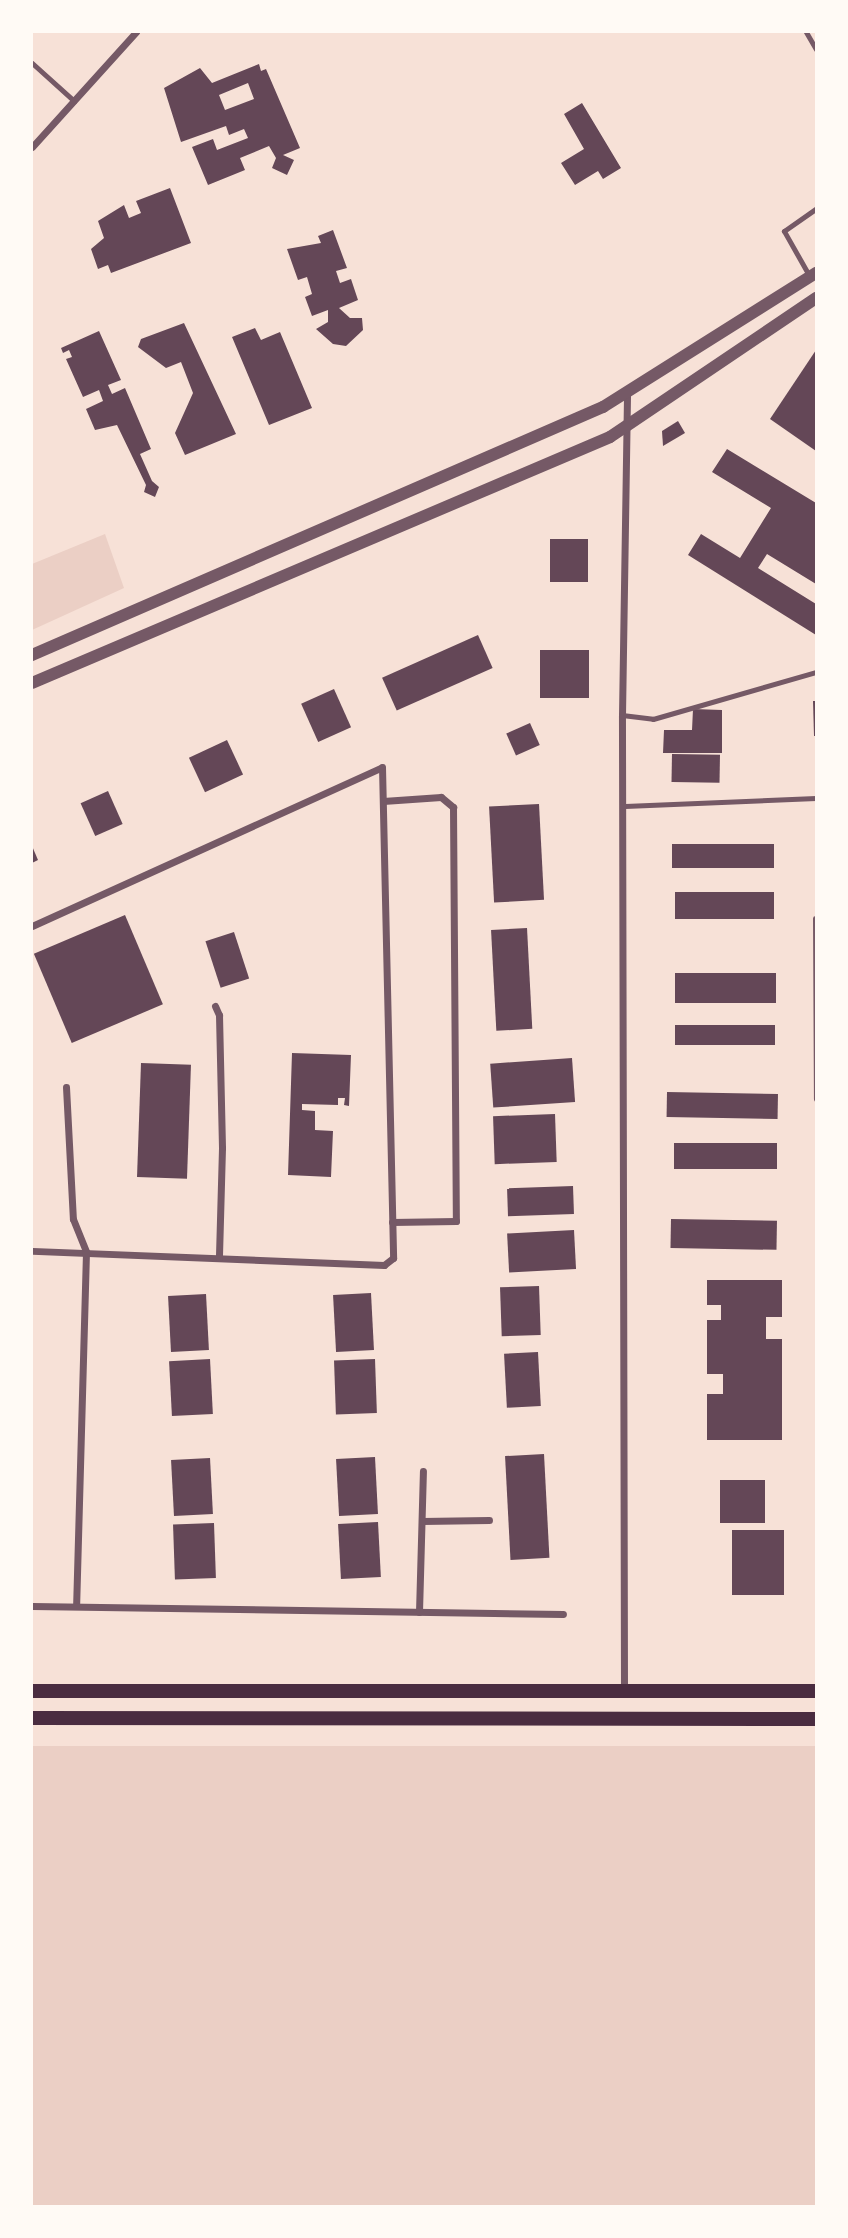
<!DOCTYPE html>
<html>
<head>
<meta charset="utf-8">
<style>
  body { margin:0 }
  #map { position:relative; width:848px; height:2238px; overflow:hidden; background:#f7e1d7; font-family:"Fira Sans Condensed",sans-serif }
  div>[style] { position:absolute }
  [style*='--x'] { left:calc(var(--x)*1px); top:calc(var(--y)*1px); width:calc(var(--w)*1px); rotate:calc(var(--a)*1deg) }
  .green>* { inset:0; background:#ebcfc5; transform-origin:0 0 }
  .building>* { inset:0; background:#644757; transform-origin:0 0 }
  .service>* { height:5px; margin:-2.5px; padding:0 2.5px; transform-origin:2.5px; border-radius:2.5px; background:#755966 }
  .minor>* { height:7px; margin:-3.5px; padding:0 3.5px; transform-origin:3.5px; border-radius:3.5px; background:#755966 }
  .tertiary>* { height:12px; margin:-6px; padding:0 6px; transform-origin:6px; border-radius:6px; background:#755966 }
  .secondary>* { height:14px; margin:-7px; padding:0 7px; transform-origin:7px; border-radius:7px; background:#4a2c40 }
  span { translate:-50% -50%; white-space:nowrap; text-align:center; line-height:1.15; -webkit-text-stroke:7px #fffaf5; paint-order:stroke }
  .frame { position:absolute; inset:0; border:33px solid #fffaf5; pointer-events:none }
</style>
</head>
<body>
<div id="map">
  <div class="green">
    <i style="clip-path:polygon(105px 534px,124px 588px,32px 630px,32px 564px)"></i>
    <i style="left:816px;top:1746px;width:460px;height:784px;rotate:90deg"></i>
  </div>
  <div class="building">
    <i style="clip-path:polygon(evenodd,259px 64px,261px 71px,266px 69px,300px 148px,283px 155px,294px 160px,287px 175px,272px 168px,276px 158px,269px 146px,240px 158px,245px 170px,208px 185px,192px 147px,213px 139px,217px 150px,248px 138px,244px 129px,229px 135px,226px 126px,181px 142px,164px 88px,200px 68px,212px 83px,259px 64px,248px 83px,254px 99px,225px 110px,219px 95px,248px 83px)"></i>
    <i style="clip-path:polygon(582px 103px,621px 168px,603px 179px,598px 171px,575px 185px,561px 163px,584px 149px,564px 114px)"></i>
    <i style="clip-path:polygon(170px 188px,191px 243px,111px 273px,108px 265px,98px 269px,91px 249px,104px 238px,98px 221px,124px 205px,129px 218px,141px 213px,136px 201px)"></i>
    <i style="clip-path:polygon(333px 230px,347px 268px,336px 271px,340px 283px,351px 279px,358px 300px,339px 308px,350px 318px,362px 318px,363px 330px,346px 346px,333px 344px,316px 329px,328px 322px,328px 310px,312px 316px,305px 297px,312px 294px,307px 277px,298px 280px,287px 249px,321px 243px,318px 236px)"></i>
    <i style="clip-path:polygon(184px 323px,236px 434px,185px 455px,175px 433px,193px 393px,181px 362px,166px 368px,138px 347px,141px 339px)"></i>
    <i style="clip-path:polygon(255px 328px,261px 340px,280px 332px,312px 408px,269px 425px,232px 337px)"></i>
    <i style="clip-path:polygon(99px 331px,121px 380px,108px 385px,112px 394px,125px 388px,151px 449px,140px 454px,152px 481px,159px 487px,155px 497px,144px 492px,146px 485px,117px 425px,95px 430px,86px 409px,103px 401px,99px 390px,83px 397px,66px 359px,72px 357px,69px 350px,63px 353px,61px 348px)"></i>
    <i style="clip-path:polygon(816px 350px,816px 451px,770px 419px)"></i>
    <i style="clip-path:polygon(678px 421px,685px 433px,663px 446px,662px 431px)"></i>
    <i style="clip-path:polygon(727px 449px,816px 503px,816px 584px,767px 554px,758px 568px,816px 604px,816px 635px,688px 555px,701px 534px,740px 558px,771px 508px,712px 472px)"></i>
    <i style="left:550px;top:539px;width:38px;height:43px"></i>
    <i style="left:478px;top:635px;width:36px;height:105px;rotate:66deg"></i>
    <i style="left:540px;top:650px;width:49px;height:48px"></i>
    <i style="left:334px;top:689px;width:42px;height:36px;rotate:66deg"></i>
    <i style="clip-path:polygon(813px 701px,816px 701px,816px 736px,814px 736px)"></i>
    <i style="clip-path:polygon(693px 709px,722px 710px,722px 753px,663px 753px,664px 730px,692px 730px)"></i>
    <i style="left:530px;top:723px;width:24px;height:26px;rotate:66deg"></i>
    <i style="left:227px;top:740px;width:38px;height:42px;rotate:65deg"></i>
    <i style="left:672px;top:754px;width:48px;height:28px;rotate:1deg"></i>
    <i style="left:108px;top:791px;width:36px;height:30px;rotate:66deg"></i>
    <i style="left:539px;top:804px;width:96px;height:50px;rotate:87deg"></i>
    <i style="left:672px;top:844px;width:102px;height:24px"></i>
    <i style="clip-path:polygon(32px 846px,38px 860px,32px 863px)"></i>
    <i style="left:675px;top:892px;width:99px;height:27px"></i>
    <i style="left:125px;top:915px;width:97px;height:99px;rotate:67deg"></i>
    <i style="left:527px;top:928px;width:101px;height:36px;rotate:87deg"></i>
    <i style="left:234px;top:932px;width:49px;height:30px;rotate:72deg"></i>
    <i style="left:675px;top:973px;width:101px;height:30px"></i>
    <i style="left:675px;top:1025px;width:100px;height:20px"></i>
    <i style="clip-path:polygon(292px 1053px,351px 1055px,349px 1106px,344px 1105px,345px 1098px,338px 1098px,338px 1105px,302px 1104px,302px 1110px,315px 1111px,315px 1130px,333px 1131px,331px 1177px,288px 1175px)"></i>
    <i style="left:572px;top:1058px;width:44px;height:82px;rotate:86deg"></i>
    <i style="left:141px;top:1063px;width:50px;height:114px;rotate:2deg"></i>
    <i style="left:667px;top:1092px;width:111px;height:25px;rotate:1deg"></i>
    <i style="left:555px;top:1114px;width:48px;height:62px;rotate:88deg"></i>
    <i style="left:674px;top:1143px;width:103px;height:26px"></i>
    <i style="left:573px;top:1186px;width:28px;height:66px;rotate:88deg"></i>
    <i style="left:671px;top:1219px;width:106px;height:29px;rotate:1deg"></i>
    <i style="left:574px;top:1230px;width:39px;height:67px;rotate:87deg"></i>
    <i style="clip-path:polygon(707px 1280px,782px 1280px,782px 1317px,766px 1317px,766px 1339px,782px 1339px,782px 1440px,707px 1440px,707px 1394px,723px 1394px,723px 1374px,707px 1374px,707px 1320px,721px 1320px,721px 1305px,707px 1305px)"></i>
    <i style="left:539px;top:1286px;width:49px;height:39px;rotate:88deg"></i>
    <i style="left:371px;top:1293px;width:57px;height:38px;rotate:87deg"></i>
    <i style="left:206px;top:1294px;width:56px;height:38px;rotate:87deg"></i>
    <i style="left:538px;top:1352px;width:54px;height:34px;rotate:87deg"></i>
    <i style="left:210px;top:1359px;width:55px;height:41px;rotate:87deg"></i>
    <i style="left:375px;top:1359px;width:54px;height:41px;rotate:88deg"></i>
    <i style="left:544px;top:1454px;width:104px;height:39px;rotate:87deg"></i>
    <i style="left:375px;top:1457px;width:57px;height:39px;rotate:87deg"></i>
    <i style="left:210px;top:1458px;width:56px;height:39px;rotate:87deg"></i>
    <i style="left:720px;top:1480px;width:45px;height:43px"></i>
    <i style="left:378px;top:1522px;width:55px;height:40px;rotate:87deg"></i>
    <i style="left:214px;top:1523px;width:55px;height:41px;rotate:88deg"></i>
    <i style="left:732px;top:1530px;width:52px;height:65px"></i>
  </div>
  <div class="service">
    <i style="--x:806;--y:32;--w:20;--a:60"></i>
    <i style="--x:32;--y:63;--w:57;--a:42.1"></i>
    <i style="--x:810;--y:277;--w:53;--a:-119.5"></i>
    <i style="--x:784;--y:231;--w:39;--a:-35"></i>
    <i style="--x:622;--y:715;--w:31;--a:7"></i>
    <i style="--x:653;--y:719;--w:170;--a:-16.1"></i>
    <i style="--x:625;--y:806;--w:191;--a:-2.4"></i>
    <i style="--x:815;--y:918;--w:181;--a:89.7"></i>
  </div>
  <div class="minor">
    <i style="--x:32;--y:147;--w:155;--a:-47.9"></i>
    <i style="--x:383;--y:801;--w:58;--a:-3.9"></i>
    <i style="--x:441;--y:797;--w:16;--a:40"></i>
    <i style="--x:453;--y:807;--w:414;--a:89.6"></i>
    <i style="--x:456;--y:1221;--w:64;--a:179.1"></i>
    <i style="--x:32;--y:926;--w:384;--a:-24.4"></i>
    <i style="--x:382;--y:767;--w:491;--a:88.7"></i>
    <i style="--x:393;--y:1258;--w:11;--a:142"></i>
    <i style="--x:384;--y:1265;--w:352;--a:-177.7"></i>
    <i style="--x:215;--y:1006;--w:10;--a:66"></i>
    <i style="--x:219;--y:1015;--w:133;--a:88.7"></i>
    <i style="--x:222;--y:1148;--w:110;--a:91.6"></i>
    <i style="--x:66;--y:1087;--w:132;--a:87"></i>
    <i style="--x:73;--y:1219;--w:35;--a:68"></i>
    <i style="--x:86;--y:1252;--w:353;--a:91.6"></i>
    <i style="--x:422;--y:1521;--w:67;--a:-0.9"></i>
    <i style="--x:32;--y:1606;--w:531;--a:0.86"></i>
    <i style="--x:419;--y:1612;--w:141;--a:-88.4"></i>
    <i style="--x:624;--y:1689;--w:974;--a:-90.12"></i>
    <i style="--x:622;--y:715;--w:321;--a:-89.1"></i>
  </div>
  <div class="tertiary">
    <i style="--x:32;--y:655;--w:623;--a:-23.48"></i>
    <i style="--x:603;--y:407;--w:252;--a:-32.2"></i>
    <i style="--x:32;--y:683;--w:628;--a:-23.05"></i>
    <i style="--x:610;--y:437;--w:249;--a:-34"></i>
  </div>
  <div class="secondary">
    <i style="--x:32;--y:1691;--w:784;--a:0"></i>
    <i style="--x:32;--y:1718;--w:784;--a:0.07"></i>
  </div>
  <div class="frame"></div>
</div>
</body>
</html>
